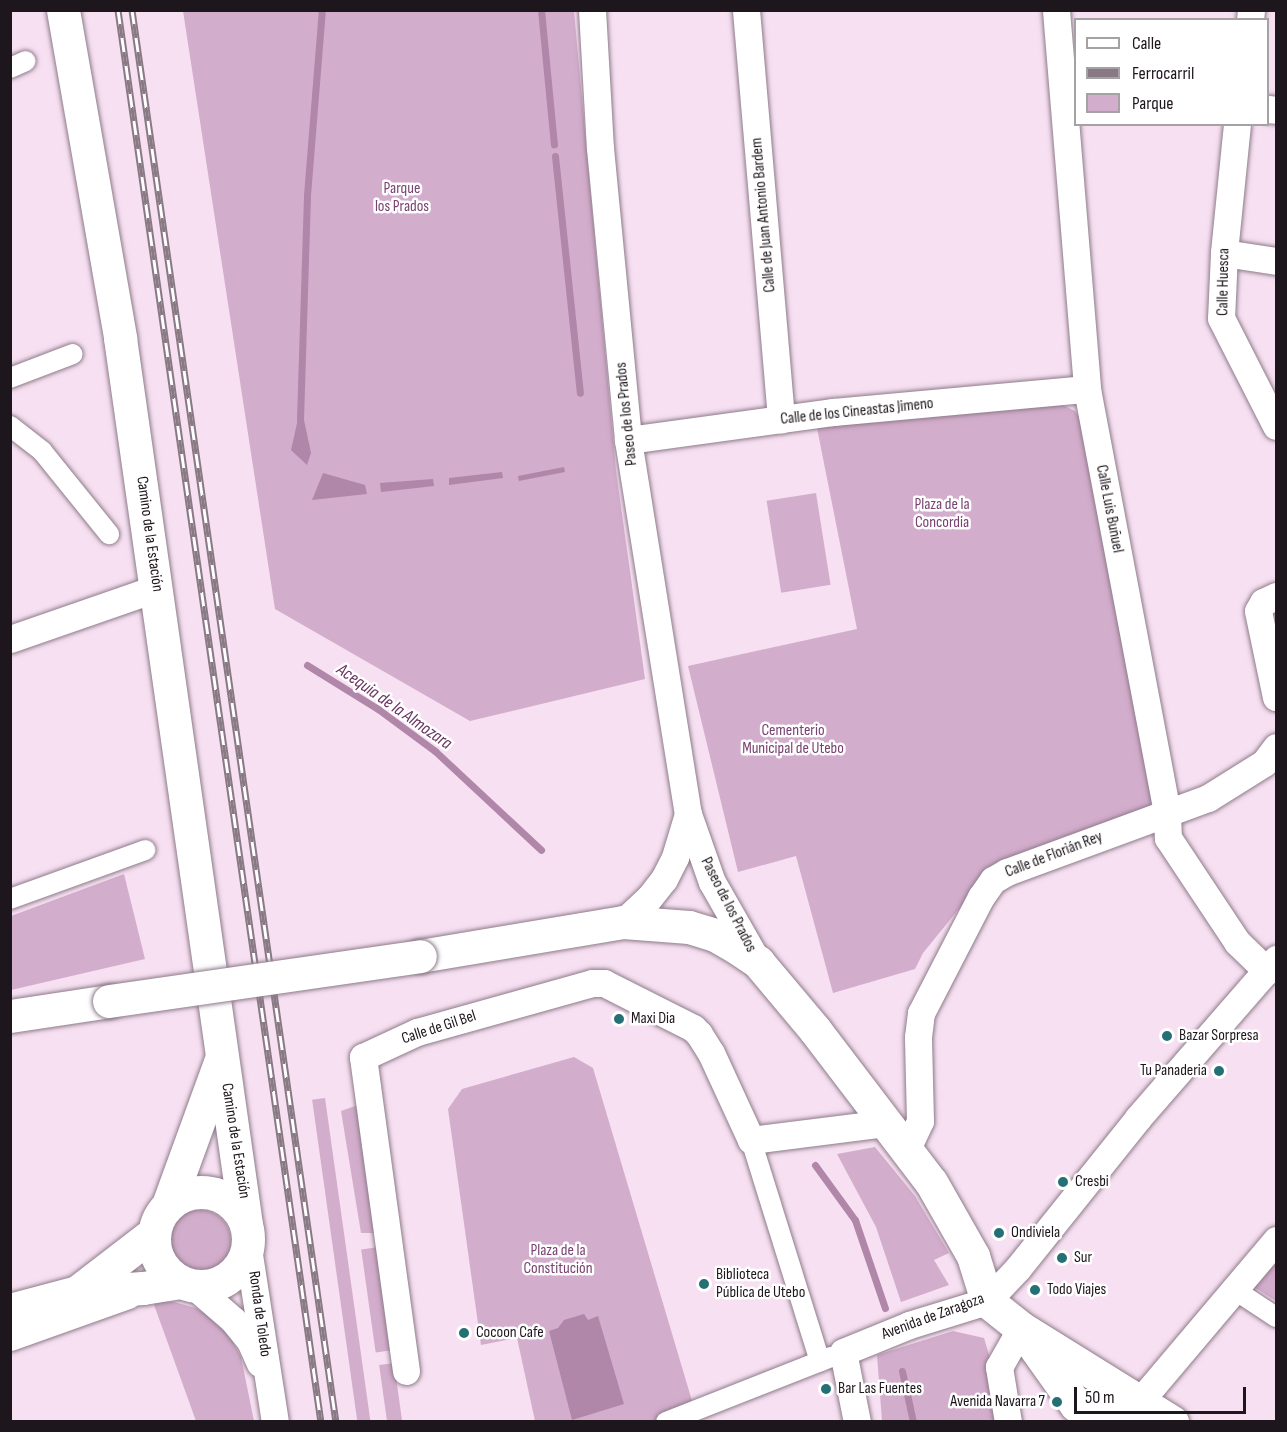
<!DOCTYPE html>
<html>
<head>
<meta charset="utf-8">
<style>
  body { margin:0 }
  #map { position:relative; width:1287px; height:1432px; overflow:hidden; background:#f6e0f1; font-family:"Sofia Sans Condensed",sans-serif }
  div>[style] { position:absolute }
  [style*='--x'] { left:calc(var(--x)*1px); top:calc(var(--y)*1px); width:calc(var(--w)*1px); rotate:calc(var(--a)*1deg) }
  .green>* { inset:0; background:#d3adcc; transform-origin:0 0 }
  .round { border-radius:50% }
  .water>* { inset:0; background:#b086a9; transform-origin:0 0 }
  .stream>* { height:7px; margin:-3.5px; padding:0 3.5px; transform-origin:3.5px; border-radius:3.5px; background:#b086a9 }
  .roads { filter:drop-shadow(0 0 2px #8e7b8a) drop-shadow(0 0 2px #8e7b8a) }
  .pedestrian>* { height:20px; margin:-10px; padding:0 10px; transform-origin:10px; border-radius:10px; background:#fff }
  .minor>* { height:27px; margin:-13.5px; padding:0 13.5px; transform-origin:13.5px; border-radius:13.5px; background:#fff }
  .tertiary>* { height:33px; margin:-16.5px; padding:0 16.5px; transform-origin:16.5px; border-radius:16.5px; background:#fff }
  .tertiary>.ring { margin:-16.5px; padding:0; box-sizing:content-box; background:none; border:33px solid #fff; border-radius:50% }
  .rail>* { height:7px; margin-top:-3.5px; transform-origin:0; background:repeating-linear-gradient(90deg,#fff 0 14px,#887985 0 28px); box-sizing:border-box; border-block:2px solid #887985 }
  .bridges { filter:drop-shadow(0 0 2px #8e7b8a) drop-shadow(0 0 2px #8e7b8a) }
  .tertiary-bridge>* { height:33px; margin:-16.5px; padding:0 16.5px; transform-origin:16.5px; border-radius:16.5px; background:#fff }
  .dots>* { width:16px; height:16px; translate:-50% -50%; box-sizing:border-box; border:3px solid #fff; border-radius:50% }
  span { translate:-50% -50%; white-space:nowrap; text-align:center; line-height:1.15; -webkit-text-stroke:5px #fff; paint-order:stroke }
  .park-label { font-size:16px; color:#784170 }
  .street-label { font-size:16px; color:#1d161c }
  .poi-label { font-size:16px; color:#1d161c }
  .left { translate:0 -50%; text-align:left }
  .right { translate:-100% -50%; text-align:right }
  .water-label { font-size:18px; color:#683361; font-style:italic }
  .frame { position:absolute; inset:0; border:12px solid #1d161c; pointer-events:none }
  .legend { position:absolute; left:1074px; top:18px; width:195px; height:108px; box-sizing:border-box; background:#fff; border:2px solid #a5a2a4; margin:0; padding:8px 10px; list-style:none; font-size:18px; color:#1d161c }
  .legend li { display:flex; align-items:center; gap:12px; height:30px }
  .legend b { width:30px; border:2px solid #a5a2a4 }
  .scale { position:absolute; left:1074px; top:1387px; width:172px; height:27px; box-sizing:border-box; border:3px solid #1d161c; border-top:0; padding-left:8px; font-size:18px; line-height:21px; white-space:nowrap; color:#1d161c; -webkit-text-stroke:4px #fff; paint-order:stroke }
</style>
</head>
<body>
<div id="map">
  <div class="green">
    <i style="clip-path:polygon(183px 11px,574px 11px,616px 471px,645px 679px,470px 721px,275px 609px)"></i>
    <i style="clip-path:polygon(1057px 402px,1075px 411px,1083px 423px,1154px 798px,1148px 808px,993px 867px,923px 953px,915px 969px,833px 993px,796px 856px,738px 872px,688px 666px,857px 629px,816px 423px)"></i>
    <i style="left:816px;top:493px;width:93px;height:50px;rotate:81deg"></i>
    <i style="clip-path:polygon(124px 874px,145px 959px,11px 990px,11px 916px)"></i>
    <i style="clip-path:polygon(574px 1057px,593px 1068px,698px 1421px,535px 1421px,517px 1338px,481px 1345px,448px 1109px,462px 1089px)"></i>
    <i style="left:325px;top:1098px;width:327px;height:13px;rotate:82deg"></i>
    <i style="clip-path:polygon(358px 1105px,377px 1233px,361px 1233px,341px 1111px)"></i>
    <i style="clip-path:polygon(875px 1147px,915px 1196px,949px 1253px,934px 1260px,949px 1285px,901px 1302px,876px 1227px,837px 1154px)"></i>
    <i class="round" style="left:169px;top:1210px;width:62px;height:62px"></i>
    <i style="left:379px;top:1247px;width:104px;height:18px;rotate:82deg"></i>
    <i style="clip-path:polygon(1276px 1248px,1276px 1301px,1248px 1283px)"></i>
    <i style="clip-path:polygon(153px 1302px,174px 1302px,196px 1308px,216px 1320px,227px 1331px,241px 1357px,254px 1421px,196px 1421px)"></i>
    <i style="clip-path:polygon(953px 1331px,984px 1338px,993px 1368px,1002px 1421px,882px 1421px,877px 1355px)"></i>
    <i style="left:394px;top:1363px;width:59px;height:15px;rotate:82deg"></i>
  </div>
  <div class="water">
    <i style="clip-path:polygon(298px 419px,304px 420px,311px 453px,307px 465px,291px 450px)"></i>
    <i style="left:564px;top:467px;width:5px;height:47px;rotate:79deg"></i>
    <i style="clip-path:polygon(502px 472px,503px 478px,449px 485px,449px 478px)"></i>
    <i style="clip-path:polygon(323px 473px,365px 485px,367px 494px,312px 500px)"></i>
    <i style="clip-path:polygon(433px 479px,434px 486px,381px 492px,380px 483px)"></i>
    <i style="clip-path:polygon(584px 1314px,588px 1320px,598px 1316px,624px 1404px,572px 1420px,549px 1331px,558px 1328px,564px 1320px)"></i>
  </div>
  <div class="stream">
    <i style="--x:541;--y:10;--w:135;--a:84.5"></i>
    <i style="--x:555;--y:156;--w:238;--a:84"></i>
    <i style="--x:300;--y:419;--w:224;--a:-88.2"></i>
    <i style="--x:307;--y:195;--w:186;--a:-85.4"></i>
    <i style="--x:307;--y:665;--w:84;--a:31.8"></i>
    <i style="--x:378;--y:709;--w:71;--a:36.4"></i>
    <i style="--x:435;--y:751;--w:145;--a:43"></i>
    <i style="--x:815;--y:1165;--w:68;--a:54"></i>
    <i style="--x:855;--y:1220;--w:93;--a:71.2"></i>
    <i style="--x:902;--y:1371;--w:52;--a:77.8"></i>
  </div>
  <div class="roads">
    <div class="pedestrian">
      <i style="--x:10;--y:68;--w:17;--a:-24"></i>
      <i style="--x:10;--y:378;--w:67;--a:-20.9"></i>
      <i style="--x:10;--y:426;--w:41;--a:38"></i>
      <i style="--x:42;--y:451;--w:107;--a:51.1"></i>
      <i style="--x:10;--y:899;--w:144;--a:-19.9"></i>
      <i style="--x:751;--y:1140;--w:232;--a:72.7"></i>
      <i style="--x:1235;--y:1290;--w:49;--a:33.4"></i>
      <i style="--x:666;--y:1422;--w:177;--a:-21.5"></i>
    </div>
    <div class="minor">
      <i style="--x:592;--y:10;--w:138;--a:86.7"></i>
      <i style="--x:600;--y:148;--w:293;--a:84.5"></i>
      <i style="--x:628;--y:440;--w:379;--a:80.9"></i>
      <i style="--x:688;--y:814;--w:72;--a:70.6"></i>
      <i style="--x:712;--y:882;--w:89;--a:60.3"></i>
      <i style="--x:746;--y:10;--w:411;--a:85.1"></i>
      <i style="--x:1056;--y:10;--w:380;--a:85.3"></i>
      <i style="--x:1087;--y:389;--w:431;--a:79.3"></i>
      <i style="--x:1167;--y:813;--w:25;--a:88"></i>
      <i style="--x:1168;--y:838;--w:125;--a:56.4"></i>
      <i style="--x:1237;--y:942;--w:42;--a:44"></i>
      <i style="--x:1250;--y:20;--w:10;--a:-84"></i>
      <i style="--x:1268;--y:109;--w:8;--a:7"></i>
      <i style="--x:1237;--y:124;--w:130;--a:95.8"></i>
      <i style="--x:1224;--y:253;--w:65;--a:92.6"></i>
      <i style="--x:1221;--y:318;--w:121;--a:63"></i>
      <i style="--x:1224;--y:253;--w:53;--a:8.7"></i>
      <i style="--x:628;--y:440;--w:207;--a:-7.8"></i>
      <i style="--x:833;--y:412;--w:255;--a:-5.2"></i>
      <i style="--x:1276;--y:596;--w:14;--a:155"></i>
      <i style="--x:1263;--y:602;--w:10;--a:119"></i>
      <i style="--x:1258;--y:611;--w:88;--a:78.2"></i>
      <i style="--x:10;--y:639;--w:156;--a:-19.1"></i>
      <i style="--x:623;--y:922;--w:35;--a:-43"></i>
      <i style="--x:649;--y:898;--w:24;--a:-52"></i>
      <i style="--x:664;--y:879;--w:25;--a:-63"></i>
      <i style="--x:675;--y:857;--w:45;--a:-73.2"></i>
      <i style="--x:906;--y:1151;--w:33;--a:-65"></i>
      <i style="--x:920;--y:1121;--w:84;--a:-91.4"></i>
      <i style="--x:918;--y:1037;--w:24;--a:-83"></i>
      <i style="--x:921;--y:1013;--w:131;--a:-62.7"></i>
      <i style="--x:981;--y:897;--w:21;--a:-55"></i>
      <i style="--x:993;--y:880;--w:16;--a:-30"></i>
      <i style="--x:1007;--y:872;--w:214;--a:-20.2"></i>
      <i style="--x:1208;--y:798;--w:66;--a:-32"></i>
      <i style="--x:1264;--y:763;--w:20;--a:-53"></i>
      <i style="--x:248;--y:1248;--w:176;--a:81.2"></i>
      <i style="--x:194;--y:1286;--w:52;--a:41.1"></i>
      <i style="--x:233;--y:1320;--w:27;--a:51"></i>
      <i style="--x:250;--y:1341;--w:24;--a:66"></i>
      <i style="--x:10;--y:1337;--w:125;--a:-19.6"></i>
      <i style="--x:406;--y:1371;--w:317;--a:-97.8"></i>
      <i style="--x:363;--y:1057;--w:60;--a:-24.8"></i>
      <i style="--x:417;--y:1032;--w:182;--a:-15.6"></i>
      <i style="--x:592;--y:983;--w:12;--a:0"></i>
      <i style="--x:604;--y:983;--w:100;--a:26.8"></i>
      <i style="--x:693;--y:1028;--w:8;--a:45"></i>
      <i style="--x:699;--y:1034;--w:22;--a:58"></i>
      <i style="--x:711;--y:1053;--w:96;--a:65.3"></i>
      <i style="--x:751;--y:1140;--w:135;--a:-7.2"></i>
      <i style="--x:1140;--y:1401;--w:211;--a:-49.8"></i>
      <i style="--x:857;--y:1422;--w:71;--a:-101.3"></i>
      <i style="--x:843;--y:1352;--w:71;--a:-22.2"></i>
      <i style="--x:909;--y:1325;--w:82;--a:-17.1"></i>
      <i style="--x:987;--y:1301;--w:45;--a:-46.8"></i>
      <i style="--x:1018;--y:1268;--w:192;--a:-51.3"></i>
      <i style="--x:1138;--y:1118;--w:211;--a:-49"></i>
      <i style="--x:1008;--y:1422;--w:56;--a:-99.3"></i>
      <i style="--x:999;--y:1367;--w:45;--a:-60.6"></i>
    </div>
    <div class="tertiary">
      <i style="--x:63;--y:10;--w:333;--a:80.1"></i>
      <i style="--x:120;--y:338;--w:895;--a:81.91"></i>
      <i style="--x:420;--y:956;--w:206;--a:-9.5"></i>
      <i style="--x:623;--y:922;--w:66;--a:4.3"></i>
      <i style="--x:689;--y:927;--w:27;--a:17"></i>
      <i style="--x:715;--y:935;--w:24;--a:30"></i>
      <i style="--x:736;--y:947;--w:27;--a:34"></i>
      <i style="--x:758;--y:962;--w:89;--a:50"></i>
      <i style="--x:815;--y:1030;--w:191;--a:52.7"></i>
      <i style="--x:931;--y:1182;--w:85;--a:60.4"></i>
      <i style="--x:973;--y:1256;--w:47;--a:72.7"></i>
      <i style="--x:987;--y:1301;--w:43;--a:38.5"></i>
      <i style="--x:1021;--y:1328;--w:178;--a:31.9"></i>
      <i style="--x:10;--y:1016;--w:100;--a:-8.6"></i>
      <i class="ring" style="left:154px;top:1192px;width:61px;height:61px"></i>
      <i style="--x:168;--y:1205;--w:155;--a:-70"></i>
      <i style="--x:77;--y:1292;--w:97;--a:-37.5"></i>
      <i style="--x:10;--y:1310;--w:69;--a:-15"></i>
      <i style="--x:77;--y:1292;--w:66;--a:-3.5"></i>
      <i style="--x:143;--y:1288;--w:38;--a:-9"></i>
      <i style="--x:1031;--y:1342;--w:77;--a:54.5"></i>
      <i style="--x:1076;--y:1405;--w:77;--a:5.2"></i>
    </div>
  </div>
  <div class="rail">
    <i style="--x:118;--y:10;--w:1427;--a:81.82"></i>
    <i style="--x:132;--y:10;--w:1427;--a:81.78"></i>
  </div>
  <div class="bridges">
    <div class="tertiary-bridge">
      <i style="--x:109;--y:1001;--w:314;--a:-8.2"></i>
    </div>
  </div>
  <div class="dots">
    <i style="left:619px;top:1019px;background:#257075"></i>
    <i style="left:1167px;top:1036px;background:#257075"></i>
    <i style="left:1219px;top:1071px;background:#257075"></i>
    <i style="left:1063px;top:1182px;background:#257075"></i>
    <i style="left:999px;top:1233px;background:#257075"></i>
    <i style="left:1062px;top:1258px;background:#257075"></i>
    <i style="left:704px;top:1284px;background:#257075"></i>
    <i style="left:1035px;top:1290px;background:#257075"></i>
    <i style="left:464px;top:1333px;background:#257075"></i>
    <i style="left:826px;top:1389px;background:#257075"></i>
    <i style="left:1057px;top:1402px;background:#257075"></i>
  </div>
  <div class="park-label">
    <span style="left:402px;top:198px">Parque<br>los Prados</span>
    <span style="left:942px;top:514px">Plaza de la<br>Concordia</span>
    <span style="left:793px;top:740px">Cementerio<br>Municipal de Utebo</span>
    <span style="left:558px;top:1260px">Plaza de la<br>Constitución</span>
  </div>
  <div class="street-label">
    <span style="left:764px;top:215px;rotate:-95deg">Calle de Juan Antonio Bardem</span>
    <span style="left:1224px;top:282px;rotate:-89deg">Calle Huesca</span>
    <span style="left:857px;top:412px;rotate:-6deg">Calle de los Cineastas Jimeno</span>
    <span style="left:627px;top:414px;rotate:-96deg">Paseo de los Prados</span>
    <span style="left:1109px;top:509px;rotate:79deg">Calle Luis Buñuel</span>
    <span style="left:149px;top:534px;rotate:82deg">Camino de la Estación</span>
    <span style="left:1054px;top:855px;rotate:-21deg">Calle de Florián Rey</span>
    <span style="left:728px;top:905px;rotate:63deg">Paseo de los Prados</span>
    <span style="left:439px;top:1028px;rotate:-18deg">Calle de Gil Bel</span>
    <span style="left:235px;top:1141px;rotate:81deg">Camino de la Estación</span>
    <span style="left:259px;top:1314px;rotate:82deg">Ronda de Toledo</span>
    <span style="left:933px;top:1317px;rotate:-20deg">Avenida de Zaragoza</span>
  </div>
  <div class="poi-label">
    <span class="left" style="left:631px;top:1019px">Maxi Dia</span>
    <span class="left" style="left:1179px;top:1036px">Bazar Sorpresa</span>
    <span class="right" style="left:1207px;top:1071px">Tu Panaderia</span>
    <span class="left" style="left:1075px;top:1182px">Cresbi</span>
    <span class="left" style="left:1011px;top:1233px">Ondiviela</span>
    <span class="left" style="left:1074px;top:1258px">Sur</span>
    <span class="left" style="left:716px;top:1284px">Biblioteca<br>Pública de Utebo</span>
    <span class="left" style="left:1047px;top:1290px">Todo Viajes</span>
    <span class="left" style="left:476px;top:1333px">Cocoon Cafe</span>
    <span class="left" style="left:838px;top:1389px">Bar Las Fuentes</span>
    <span class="right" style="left:1045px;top:1402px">Avenida Navarra 7</span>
  </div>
  <div class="water-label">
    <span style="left:394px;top:707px;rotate:35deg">Acequia de la Almozara</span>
  </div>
  <div class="frame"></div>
  <ul class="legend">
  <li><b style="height:8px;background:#fff"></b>Calle</li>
  <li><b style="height:8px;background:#887985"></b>Ferrocarril</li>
  <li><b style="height:16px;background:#d3adcc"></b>Parque</li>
  </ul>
  <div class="scale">50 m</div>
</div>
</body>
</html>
